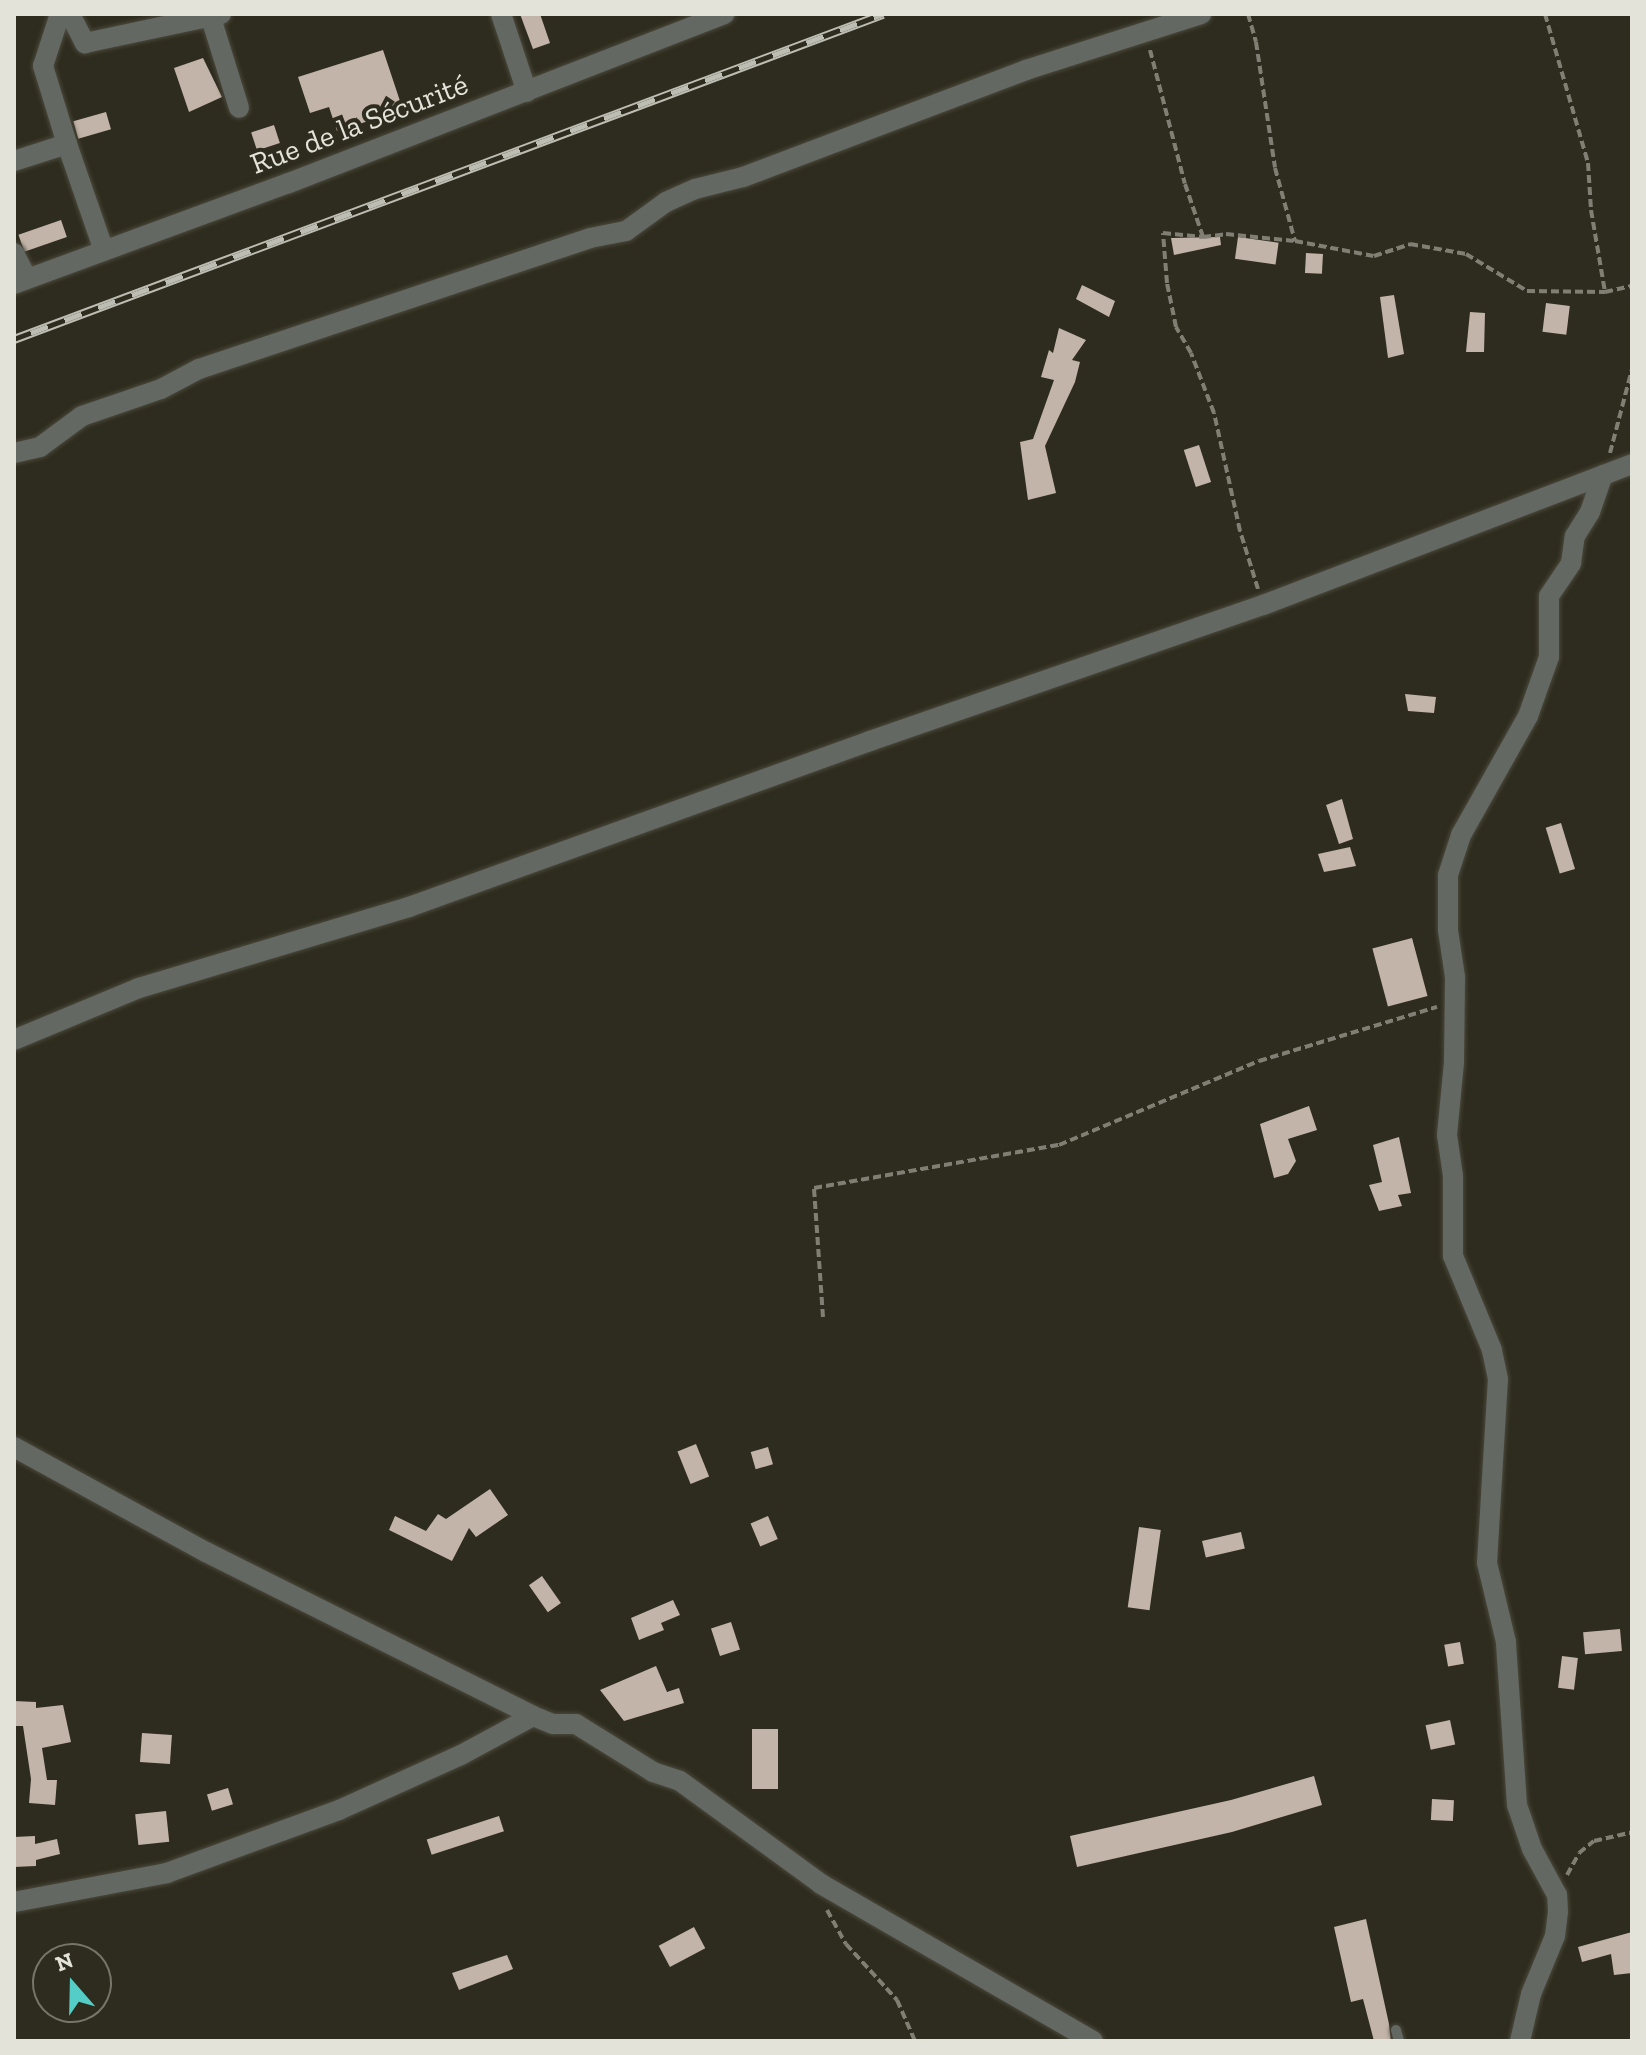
<!DOCTYPE html>
<html>
<head>
<meta charset="utf-8">
<style>
  body { margin:0 }
  #map { position:relative; width:1646px; height:2055px; overflow:hidden; background:#2e2c1e; font-family:"Zilla Slab",serif }
  div>[style] { position:absolute }
  [style*='--x'] { left:calc(var(--x)*1px); top:calc(var(--y)*1px); width:calc(var(--w)*1px); rotate:calc(var(--a)*1deg) }
  .building>* { inset:0; background:#c3b4a9; transform-origin:0 0 }
  .path>* { height:4px; margin-top:-2px; transform-origin:0; background:repeating-linear-gradient(90deg,#817f74 0 8px,transparent 0 12px) }
  .roads { filter:drop-shadow(0 0 2px #4b493c) drop-shadow(0 0 2px #4b493c) }
  .service>* { height:10px; margin:-5px; padding:0 5px; transform-origin:5px; border-radius:5px; background:#636863 }
  .minor>* { height:20px; margin:-10px; padding:0 10px; transform-origin:10px; border-radius:10px; background:#636863 }
  .rail>* { height:9px; margin-top:-4.5px; transform-origin:0; background:repeating-linear-gradient(90deg,#2e2c1e 0 18px,#bebdb3 0 36px); box-sizing:border-box; border-block:2px solid #bebdb3 }
  span { translate:-50% -50%; white-space:nowrap; text-align:center; line-height:1.15; -webkit-text-stroke:8px #2e2c1e; paint-order:stroke }
  .street-label { font-size:30px; color:#e4e3da }
  .frame { position:absolute; inset:0; border:16px solid #e4e3da; pointer-events:none }
  .north { position:absolute; left:32px; top:1943px; width:80px; height:80px; box-sizing:border-box; background:#2e2c1e; border:2px solid #777569; border-radius:50%; rotate:340deg; font-size:22px; font-weight:700; line-height:32px; text-align:center; color:#e4e3da }
  .north::after { content:''; display:block; margin:auto; width:28px; height:36px; background:#54cdc7; clip-path:polygon(50% 0,100% 100%,50% 72%,0 100%) }
</style>
</head>
<body>
<div id="map">
  <div class="building">
    <i style="clip-path:polygon(520px 14px,540px 14px,550px 43px,533px 49px)"></i>
    <i style="clip-path:polygon(383px 50px,403px 110px,337px 131px,329px 107px,310px 113px,298px 77px)"></i>
    <i style="clip-path:polygon(203px 58px,222px 97px,189px 112px,174px 68px)"></i>
    <i style="left:106px;top:112px;width:18px;height:34px;rotate:74deg"></i>
    <i style="left:274px;top:125px;width:19px;height:24px;rotate:72deg"></i>
    <i style="left:61px;top:220px;width:18px;height:45px;rotate:71deg"></i>
    <i style="clip-path:polygon(1220px 237px,1221px 245px,1174px 255px,1171px 238px)"></i>
    <i style="left:1238px;top:237px;width:41px;height:22px;rotate:8deg"></i>
    <i style="left:1306px;top:253px;width:17px;height:20px;rotate:3deg"></i>
    <i style="clip-path:polygon(1082px 285px,1115px 301px,1109px 317px,1076px 299px)"></i>
    <i style="clip-path:polygon(1394px 295px,1404px 354px,1388px 358px,1380px 297px)"></i>
    <i style="left:1546px;top:303px;width:24px;height:29px;rotate:7deg"></i>
    <i style="clip-path:polygon(1470px 312px,1485px 313px,1484px 352px,1466px 352px)"></i>
    <i style="clip-path:polygon(1059px 328px,1086px 340px,1072px 360px,1080px 362px,1075px 382px,1045px 446px,1056px 493px,1028px 500px,1020px 442px,1033px 439px,1054px 380px,1041px 377px,1049px 350px,1053px 353px)"></i>
    <i style="left:1199px;top:445px;width:39px;height:16px;rotate:72deg"></i>
    <i style="clip-path:polygon(1405px 694px,1436px 697px,1434px 713px,1408px 711px)"></i>
    <i style="clip-path:polygon(1342px 799px,1353px 839px,1339px 844px,1326px 805px)"></i>
    <i style="left:1561px;top:823px;width:48px;height:16px;rotate:73deg"></i>
    <i style="clip-path:polygon(1350px 847px,1356px 866px,1324px 872px,1318px 854px)"></i>
    <i style="left:1412px;top:938px;width:60px;height:41px;rotate:75deg"></i>
    <i style="clip-path:polygon(1309px 1106px,1317px 1130px,1288px 1139px,1296px 1161px,1288px 1174px,1274px 1178px,1260px 1124px)"></i>
    <i style="clip-path:polygon(1399px 1137px,1411px 1193px,1398px 1195px,1402px 1206px,1379px 1211px,1369px 1185px,1382px 1182px,1373px 1145px)"></i>
    <i style="left:696px;top:1444px;width:35px;height:20px;rotate:68deg"></i>
    <i style="left:768px;top:1447px;width:18px;height:18px;rotate:74deg"></i>
    <i style="clip-path:polygon(490px 1489px,508px 1515px,476px 1537px,469px 1528px,452px 1561px,389px 1530px,395px 1516px,426px 1531px,438px 1514px,446px 1519px)"></i>
    <i style="left:768px;top:1516px;width:25px;height:19px;rotate:67deg"></i>
    <i style="left:1139px;top:1527px;width:22px;height:81px;rotate:8deg"></i>
    <i style="left:1241px;top:1532px;width:17px;height:40px;rotate:77deg"></i>
    <i style="left:542px;top:1576px;width:33px;height:16px;rotate:55deg"></i>
    <i style="clip-path:polygon(673px 1600px,680px 1615px,661px 1623px,664px 1630px,639px 1640px,631px 1618px)"></i>
    <i style="left:731px;top:1622px;width:29px;height:21px;rotate:72deg"></i>
    <i style="left:1620px;top:1629px;width:22px;height:37px;rotate:85deg"></i>
    <i style="left:1460px;top:1642px;width:22px;height:16px;rotate:80deg"></i>
    <i style="left:1562px;top:1656px;width:16px;height:32px;rotate:7deg"></i>
    <i style="clip-path:polygon(656px 1666px,667px 1692px,679px 1688px,684px 1703px,624px 1721px,600px 1690px)"></i>
    <i style="clip-path:polygon(14px 1701px,36px 1702px,36px 1708px,63px 1705px,71px 1742px,42px 1748px,47px 1780px,57px 1780px,55px 1805px,29px 1803px,31px 1779px,23px 1726px,14px 1726px)"></i>
    <i style="left:1450px;top:1720px;width:25px;height:25px;rotate:78deg"></i>
    <i style="left:752px;top:1729px;width:26px;height:60px"></i>
    <i style="left:142px;top:1733px;width:30px;height:29px;rotate:4deg"></i>
    <i style="clip-path:polygon(1314px 1776px,1322px 1805px,1232px 1832px,1077px 1867px,1070px 1836px,1231px 1800px)"></i>
    <i style="left:228px;top:1788px;width:17px;height:22px;rotate:73deg"></i>
    <i style="left:1432px;top:1799px;width:22px;height:21px;rotate:3deg"></i>
    <i style="left:166px;top:1811px;width:31px;height:31px;rotate:84deg"></i>
    <i style="left:499px;top:1816px;width:16px;height:76px;rotate:72deg"></i>
    <i style="clip-path:polygon(35px 1836px,35px 1844px,57px 1839px,60px 1854px,36px 1860px,36px 1866px,14px 1867px,14px 1837px)"></i>
    <i style="clip-path:polygon(1366px 1919px,1389px 2024px,1391px 2041px,1374px 2041px,1363px 1999px,1351px 2002px,1334px 1927px)"></i>
    <i style="left:694px;top:1927px;width:24px;height:40px;rotate:62deg"></i>
    <i style="clip-path:polygon(1632px 1932px,1632px 1973px,1614px 1975px,1611px 1954px,1582px 1962px,1578px 1947px)"></i>
    <i style="clip-path:polygon(507px 1955px,513px 1969px,459px 1990px,452px 1973px)"></i>
  </div>
  <div class="path">
    <i style="--x:1248;--y:14;--w:29;--a:74"></i>
    <i style="--x:1256;--y:42;--w:127;--a:81.4"></i>
    <i style="--x:1275;--y:168;--w:76;--a:74.7"></i>
    <i style="--x:1545;--y:14;--w:155;--a:73.9"></i>
    <i style="--x:1588;--y:163;--w:47;--a:86.3"></i>
    <i style="--x:1591;--y:210;--w:83;--a:80.3"></i>
    <i style="--x:1150;--y:50;--w:138;--a:75.4"></i>
    <i style="--x:1185;--y:184;--w:56;--a:71.2"></i>
    <i style="--x:1610;--y:453;--w:87;--a:-75.3"></i>
    <i style="--x:1258;--y:589;--w:61;--a:-107.2"></i>
    <i style="--x:1240;--y:531;--w:121;--a:-102.4"></i>
    <i style="--x:1214;--y:413;--w:64;--a:-111"></i>
    <i style="--x:1191;--y:353;--w:30;--a:-120"></i>
    <i style="--x:1176;--y:327;--w:45;--a:-101.6"></i>
    <i style="--x:1167;--y:283;--w:50;--a:-94.6"></i>
    <i style="--x:1163;--y:233;--w:40;--a:5.7"></i>
    <i style="--x:1203;--y:237;--w:23;--a:-7"></i>
    <i style="--x:1226;--y:234;--w:69;--a:5.8"></i>
    <i style="--x:1295;--y:241;--w:80;--a:10.8"></i>
    <i style="--x:1374;--y:256;--w:38;--a:-18"></i>
    <i style="--x:1410;--y:244;--w:57;--a:10.1"></i>
    <i style="--x:1466;--y:254;--w:71;--a:31.2"></i>
    <i style="--x:1527;--y:291;--w:78;--a:0.7"></i>
    <i style="--x:1605;--y:292;--w:28;--a:-13"></i>
    <i style="--x:823;--y:1317;--w:129;--a:-94"></i>
    <i style="--x:814;--y:1188;--w:249;--a:-10"></i>
    <i style="--x:1059;--y:1145;--w:217;--a:-22.8"></i>
    <i style="--x:1259;--y:1061;--w:186;--a:-16.9"></i>
    <i style="--x:1567;--y:1875;--w:25;--a:-61"></i>
    <i style="--x:1579;--y:1853;--w:19;--a:-39"></i>
    <i style="--x:1594;--y:1841;--w:39;--a:-13"></i>
    <i style="--x:827;--y:1910;--w:39;--a:61"></i>
    <i style="--x:846;--y:1944;--w:76;--a:47.7"></i>
    <i style="--x:897;--y:2000;--w:45;--a:66.3"></i>
  </div>
  <div class="roads">
    <div class="service">
      <i style="--x:1396;--y:2030;--w:11;--a:75"></i>
    </div>
    <div class="minor">
      <i style="--x:70;--y:14;--w:33;--a:63"></i>
      <i style="--x:85;--y:43;--w:139;--a:-12"></i>
      <i style="--x:213;--y:14;--w:4;--a:117"></i>
      <i style="--x:211;--y:18;--w:94;--a:72.7"></i>
      <i style="--x:501;--y:14;--w:82;--a:71.6"></i>
      <i style="--x:67;--y:144;--w:113;--a:70.9"></i>
      <i style="--x:14;--y:161;--w:56;--a:-17.8"></i>
      <i style="--x:67;--y:144;--w:82;--a:-107.1"></i>
      <i style="--x:43;--y:66;--w:55;--a:-71.9"></i>
      <i style="--x:14;--y:253;--w:29;--a:63"></i>
      <i style="--x:14;--y:284;--w:293;--a:-20.2"></i>
      <i style="--x:289;--y:183;--w:467;--a:-21.2"></i>
      <i style="--x:14;--y:453;--w:27;--a:-13"></i>
      <i style="--x:40;--y:447;--w:52;--a:-36.4"></i>
      <i style="--x:82;--y:416;--w:83;--a:-18.9"></i>
      <i style="--x:161;--y:389;--w:43;--a:-27.8"></i>
      <i style="--x:199;--y:369;--w:412;--a:-18.5"></i>
      <i style="--x:590;--y:238;--w:37;--a:-11"></i>
      <i style="--x:626;--y:231;--w:49;--a:-35.9"></i>
      <i style="--x:666;--y:202;--w:32;--a:-24"></i>
      <i style="--x:695;--y:189;--w:49;--a:-14"></i>
      <i style="--x:743;--y:177;--w:303;--a:-20.7"></i>
      <i style="--x:1026;--y:70;--w:184;--a:-17.7"></i>
      <i style="--x:14;--y:1040;--w:135;--a:-22.6"></i>
      <i style="--x:139;--y:988;--w:282;--a:-16.7"></i>
      <i style="--x:409;--y:907;--w:490;--a:-19.8"></i>
      <i style="--x:870;--y:741;--w:416;--a:-19.1"></i>
      <i style="--x:1263;--y:605;--w:395;--a:-20.9"></i>
      <i style="--x:14;--y:1447;--w:219;--a:28.7"></i>
      <i style="--x:206;--y:1552;--w:366;--a:26.6"></i>
      <i style="--x:533;--y:1716;--w:22;--a:22"></i>
      <i style="--x:553;--y:1724;--w:23;--a:0"></i>
      <i style="--x:576;--y:1724;--w:91;--a:31.9"></i>
      <i style="--x:653;--y:1772;--w:28;--a:18"></i>
      <i style="--x:680;--y:1781;--w:175;--a:36.1"></i>
      <i style="--x:821;--y:1884;--w:314;--a:30"></i>
      <i style="--x:14;--y:1902;--w:156;--a:-10.7"></i>
      <i style="--x:167;--y:1873;--w:183;--a:-20.1"></i>
      <i style="--x:339;--y:1810;--w:134;--a:-24.3"></i>
      <i style="--x:461;--y:1755;--w:82;--a:-28.4"></i>
      <i style="--x:1520;--y:2041;--w:48;--a:-76.8"></i>
      <i style="--x:1531;--y:1994;--w:63;--a:-67.5"></i>
      <i style="--x:1555;--y:1936;--w:24;--a:-83"></i>
      <i style="--x:1558;--y:1912;--w:17;--a:-93"></i>
      <i style="--x:1557;--y:1895;--w:52;--a:-118.5"></i>
      <i style="--x:1532;--y:1849;--w:46;--a:-108.8"></i>
      <i style="--x:1517;--y:1805;--w:163;--a:-93.9"></i>
      <i style="--x:1506;--y:1642;--w:81;--a:-103.5"></i>
      <i style="--x:1487;--y:1563;--w:184;--a:-86.6"></i>
      <i style="--x:1498;--y:1379;--w:30;--a:-102"></i>
      <i style="--x:1492;--y:1350;--w:102;--a:-112.5"></i>
      <i style="--x:1453;--y:1256;--w:80;--a:-90"></i>
      <i style="--x:1453;--y:1176;--w:41;--a:-98.3"></i>
      <i style="--x:1447;--y:1135;--w:73;--a:-84.5"></i>
      <i style="--x:1454;--y:1062;--w:85;--a:-89.3"></i>
      <i style="--x:1455;--y:977;--w:48;--a:-98.5"></i>
      <i style="--x:1448;--y:930;--w:55;--a:-90"></i>
      <i style="--x:1448;--y:875;--w:42;--a:-72"></i>
      <i style="--x:1461;--y:835;--w:137;--a:-60.6"></i>
      <i style="--x:1528;--y:716;--w:63;--a:-70.4"></i>
      <i style="--x:1549;--y:657;--w:61;--a:-90"></i>
      <i style="--x:1549;--y:596;--w:40;--a:-56"></i>
      <i style="--x:1571;--y:563;--w:27;--a:-82"></i>
      <i style="--x:1575;--y:536;--w:28;--a:-58"></i>
      <i style="--x:1590;--y:512;--w:39;--a:-71"></i>
    </div>
  </div>
  <div class="rail">
    <i style="--x:14;--y:339;--w:928;--a:-20.51"></i>
  </div>
  <div class="street-label">
    <span style="left:359px;top:124px;rotate:-21deg">Rue de la Sécurité</span>
  </div>
  <div class="frame"></div>
  <div class="north">N</div>
</div>
</body>
</html>
